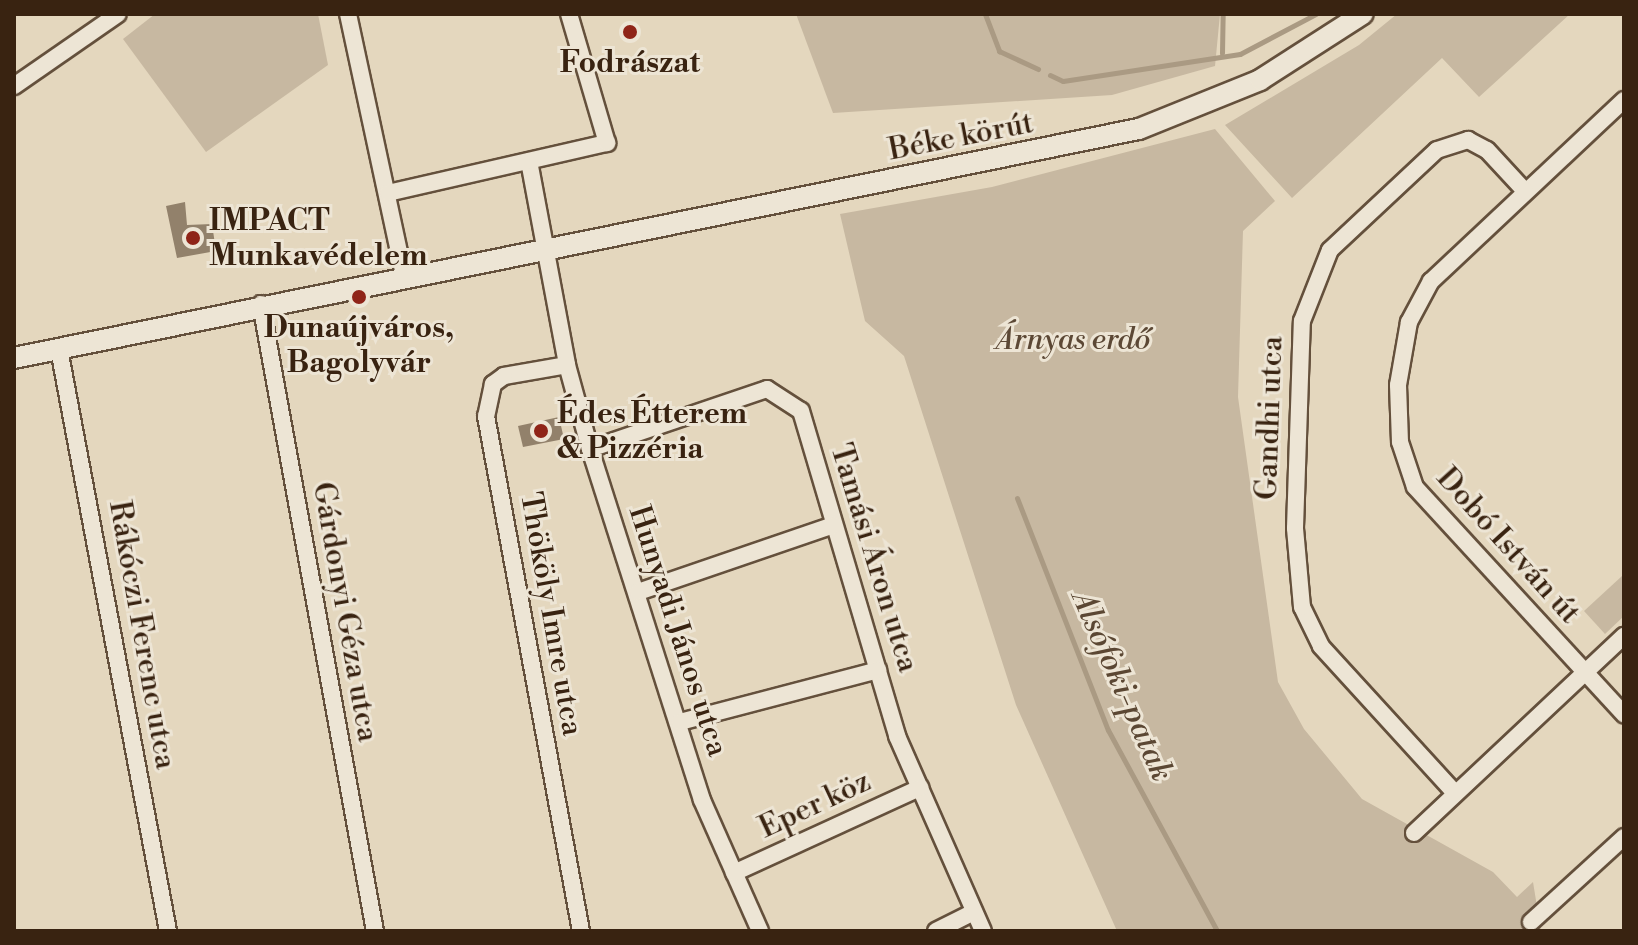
<!DOCTYPE html>
<html>
<head>
<meta charset="utf-8">
<style>
  body { margin:0 }
  #map { position:relative; width:1638px; height:945px; overflow:hidden; background:#e4d7be; font-family:"Libre Bodoni",serif }
  div>[style] { position:absolute }
  .green>* { inset:0; background:#c7b8a1 }
  .stream>* { height:5px; margin:-2.5px; padding:0 2.5px; transform-origin:2.5px; border-radius:2.5px; background:#aa9a83 }
  .building>* { inset:0; background:#92816b }
  .roads { filter:drop-shadow(2px 0 #64503c) drop-shadow(-2px 0 #64503c) drop-shadow(0 2px #64503c) drop-shadow(0 -2px #64503c) }
  .minor>* { height:16px; margin:-8px; padding:0 8px; transform-origin:8px; border-radius:8px; background:#ede5d5 }
  .tertiary>* { height:20px; margin:-10px; padding:0 10px; transform-origin:10px; border-radius:10px; background:#ede5d5 }
  .dots>* { width:22px; height:22px; translate:-50% -50%; box-sizing:border-box; border:4px solid #ede5d5; border-radius:50% }
  span { translate:-50% -50%; white-space:nowrap; text-align:center; line-height:1.15; -webkit-text-stroke:6px #ede5d5; paint-order:stroke }
  .poi-label { font-size:30px; color:#392311; font-weight:700 }
  .left { translate:0 -50%; text-align:left }
  .street-label { font-size:30px; color:#392311 }
  .park-label { font-size:30px; color:#5c4835; font-style:italic }
  .water-label { font-size:32px; color:#5b4733; font-style:italic }
  .frame { position:absolute; inset:0; border:16px solid #392311; pointer-events:none }
</style>
</head>
<body>
<div id="map">
  <div class="green">
    <i style="clip-path:polygon(155px 14px,318px 14px,328px 65px,206px 152px,123px 39px)"></i>
    <i style="clip-path:polygon(796px 14px,1220px 14px,1215px 66px,1112px 95px,833px 113px)"></i>
    <i style="clip-path:polygon(1397px 14px,1570px 14px,1479px 97px,1442px 58px,1292px 198px,1225px 125px,1359px 45px)"></i>
    <i style="clip-path:polygon(1215px 129px,1275px 201px,1243px 231px,1238px 397px,1278px 682px,1304px 729px,1362px 799px,1493px 872px,1517px 897px,1533px 882px,1541px 931px,1117px 931px,1016px 705px,904px 356px,865px 321px,840px 214px,992px 187px)"></i>
    <i style="clip-path:polygon(1622px 576px,1624px 616px,1605px 634px,1584px 611px)"></i>
  </div>
  <div class="stream">
    <i style="left:985px;top:14px;width:40px;rotate:69deg"></i>
    <i style="left:999px;top:51px;width:43px;rotate:24.8deg"></i>
    <i style="left:1222px;top:53px;width:39px;rotate:-89deg"></i>
    <i style="left:1050px;top:75px;width:14px;rotate:25deg"></i>
    <i style="left:1063px;top:81px;width:179px;rotate:-8.7deg"></i>
    <i style="left:1240px;top:54px;width:86px;rotate:-27.8deg"></i>
    <i style="left:1017px;top:498px;width:249px;rotate:68.6deg"></i>
    <i style="left:1108px;top:730px;width:229px;rotate:61.5deg"></i>
  </div>
  <div class="building">
    <i style="clip-path:polygon(185px 202px,187px 225px,212px 224px,216px 251px,177px 258px,166px 206px)"></i>
    <i style="clip-path:polygon(559px 417px,564px 439px,523px 447px,518px 426px)"></i>
  </div>
  <div class="roads">
    <div class="minor">
      <i style="left:348px;top:14px;width:268px;rotate:77.9deg"></i>
      <i style="left:14px;top:86px;width:126px;rotate:-34.7deg"></i>
      <i style="left:1624px;top:100px;width:265px;rotate:136.8deg"></i>
      <i style="left:1431px;top:281px;width:47px;rotate:118.2deg"></i>
      <i style="left:1409px;top:322px;width:64px;rotate:99.9deg"></i>
      <i style="left:1398px;top:385px;width:57px;rotate:88deg"></i>
      <i style="left:1400px;top:442px;width:47px;rotate:71.6deg"></i>
      <i style="left:1415px;top:487px;width:309px;rotate:47.4deg"></i>
      <i style="left:529px;top:161px;width:208px;rotate:79.4deg"></i>
      <i style="left:567px;top:365px;width:87px;rotate:74.7deg"></i>
      <i style="left:590px;top:449px;width:368px;rotate:72.3deg"></i>
      <i style="left:702px;top:800px;width:143px;rotate:66.1deg"></i>
      <i style="left:388px;top:193px;width:225px;rotate:-12.9deg"></i>
      <i style="left:607px;top:143px;width:134px;rotate:-106.4deg"></i>
      <i style="left:261px;top:304px;width:637px;rotate:79.7deg"></i>
      <i style="left:59px;top:349px;width:592px;rotate:79.39deg"></i>
      <i style="left:567px;top:365px;width:64px;rotate:170.1deg"></i>
      <i style="left:504px;top:376px;width:14px;rotate:144deg"></i>
      <i style="left:493px;top:384px;width:33px;rotate:102deg"></i>
      <i style="left:486px;top:416px;width:524px;rotate:79.55deg"></i>
      <i style="left:590px;top:449px;width:187px;rotate:-18.7deg"></i>
      <i style="left:767px;top:389px;width:40px;rotate:32.9deg"></i>
      <i style="left:801px;top:411px;width:339px;rotate:73.5deg"></i>
      <i style="left:897px;top:736px;width:213px;rotate:66.2deg"></i>
      <i style="left:638px;top:592px;width:207px;rotate:-18.9deg"></i>
      <i style="left:680px;top:722px;width:205px;rotate:-14.7deg"></i>
      <i style="left:1455px;top:793px;width:199px;rotate:-132.4deg"></i>
      <i style="left:1321px;top:646px;width:43px;rotate:-116deg"></i>
      <i style="left:1302px;top:607px;width:79px;rotate:-95.1deg"></i>
      <i style="left:1295px;top:528px;width:207px;rotate:-88.1deg"></i>
      <i style="left:1302px;top:321px;width:76px;rotate:-68.5deg"></i>
      <i style="left:1330px;top:250px;width:146px;rotate:-43.1deg"></i>
      <i style="left:1437px;top:150px;width:33px;rotate:-18deg"></i>
      <i style="left:1468px;top:140px;width:21px;rotate:28deg"></i>
      <i style="left:1487px;top:150px;width:56px;rotate:47.2deg"></i>
      <i style="left:1414px;top:833px;width:288px;rotate:-43.2deg"></i>
      <i style="left:734px;top:873px;width:205px;rotate:-24.6deg"></i>
      <i style="left:1531px;top:922px;width:126px;rotate:-42.4deg"></i>
      <i style="left:936px;top:931px;width:42px;rotate:-26.6deg"></i>
    </div>
    <div class="tertiary">
      <i style="left:14px;top:358px;width:1148px;rotate:-11.51deg"></i>
      <i style="left:1139px;top:129px;width:131px;rotate:-22deg"></i>
      <i style="left:1260px;top:80px;width:122px;rotate:-32.7deg"></i>
    </div>
  </div>
  <div class="dots">
    <i style="left:630px;top:32px;background:#8f2418"></i>
    <i style="left:193px;top:238px;background:#8f2418"></i>
    <i style="left:359px;top:297px;background:#8f2418"></i>
    <i style="left:541px;top:431px;background:#8f2418"></i>
  </div>
  <div class="poi-label">
    <span style="left:630px;top:63px">Fodrászat</span>
    <span class="left" style="left:209px;top:238px">IMPACT<br>Munkavédelem</span>
    <span style="left:359px;top:345px">Dunaújváros,<br>Bagolyvár</span>
    <span class="left" style="left:557px;top:431px">Édes Étterem<br>&amp; Pizzéria</span>
  </div>
  <div class="street-label">
    <span style="left:961px;top:137px;rotate:-11deg">Béke körút</span>
    <span style="left:1270px;top:418px;rotate:-88deg">Gandhi utca</span>
    <span style="left:1508px;top:546px;rotate:48deg">Dobó István út</span>
    <span style="left:874px;top:558px;rotate:73deg">Tamási Áron utca</span>
    <span style="left:345px;top:612px;rotate:80deg">Gárdonyi Géza utca</span>
    <span style="left:551px;top:614px;rotate:80deg">Thököly Imre utca</span>
    <span style="left:678px;top:631px;rotate:72deg">Hunyadi János utca</span>
    <span style="left:142px;top:635px;rotate:80deg">Rákóczi Ferenc utca</span>
    <span style="left:815px;top:805px;rotate:-25deg">Eper köz</span>
  </div>
  <div class="park-label">
    <span style="left:1073px;top:340px">Árnyas erdő</span>
  </div>
  <div class="water-label">
    <span style="left:1122px;top:686px;rotate:66deg">Alsófoki-patak</span>
  </div>
  <div class="frame"></div>
</div>
</body>
</html>
